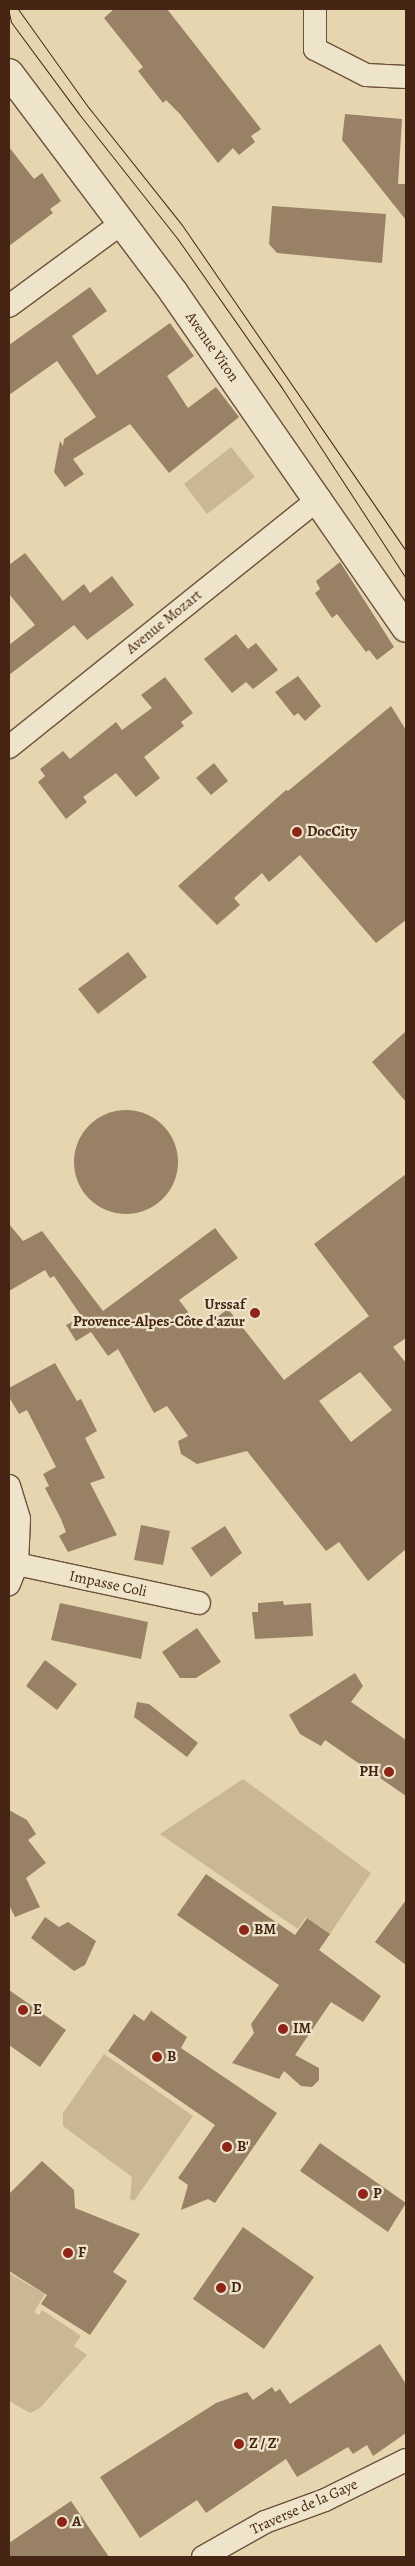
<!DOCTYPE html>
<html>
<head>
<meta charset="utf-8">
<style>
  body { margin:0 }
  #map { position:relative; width:415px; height:2566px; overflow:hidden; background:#e5d6af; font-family:Alegreya,serif }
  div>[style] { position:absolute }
  .green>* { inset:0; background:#cab895 }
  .building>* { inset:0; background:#998165 }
  .round { border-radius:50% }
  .roads { filter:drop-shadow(1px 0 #6e513b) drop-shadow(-1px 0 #6e513b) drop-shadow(0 1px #6e513b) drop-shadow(0 -1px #6e513b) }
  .street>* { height:22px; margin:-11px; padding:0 11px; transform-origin:11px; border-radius:11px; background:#eee4cb }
  .secondary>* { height:28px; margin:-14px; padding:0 14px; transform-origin:14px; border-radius:14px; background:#eee4cb }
  .tram>* { height:1px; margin:-0.5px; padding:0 0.5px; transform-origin:0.5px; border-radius:0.5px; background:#462514 }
  .dots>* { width:14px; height:14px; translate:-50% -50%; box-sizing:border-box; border:2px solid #eee4cb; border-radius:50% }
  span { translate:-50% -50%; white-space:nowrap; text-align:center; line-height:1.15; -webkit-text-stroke:4.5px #eee4cb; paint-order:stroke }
  .street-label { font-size:15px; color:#462514 }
  .poi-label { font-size:15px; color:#462514; font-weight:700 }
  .left { translate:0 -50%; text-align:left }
  .right { translate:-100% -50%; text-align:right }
  .frame { position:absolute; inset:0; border:10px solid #462514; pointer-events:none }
</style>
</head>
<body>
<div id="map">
  <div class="green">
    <i style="clip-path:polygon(231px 447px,255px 477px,207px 514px,184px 484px)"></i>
    <i style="clip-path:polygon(243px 1779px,371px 1873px,330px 1934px,306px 1917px,298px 1929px,160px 1834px)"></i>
    <i style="clip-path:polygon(104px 2054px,193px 2116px,134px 2201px,130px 2199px,132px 2177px,63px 2126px,63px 2113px)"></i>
    <i style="clip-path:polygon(9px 2273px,45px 2294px,34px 2312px,39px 2315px,42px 2310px,81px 2336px,74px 2346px,87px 2355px,40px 2408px,30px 2413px,9px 2401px)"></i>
  </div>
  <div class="building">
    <i style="clip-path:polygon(114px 9px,167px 9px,261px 129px,251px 136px,255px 142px,239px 155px,233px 148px,218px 163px,180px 114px,166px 100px,163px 103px,138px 71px,143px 67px,104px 18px)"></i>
    <i style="clip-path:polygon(345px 114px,402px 119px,398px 184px,406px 184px,406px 220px,342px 140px)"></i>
    <i style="clip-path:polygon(9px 147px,34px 179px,42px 173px,61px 201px,50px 209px,53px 213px,9px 246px)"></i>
    <i style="clip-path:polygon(272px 206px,386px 214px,382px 263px,277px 253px,269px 244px)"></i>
    <i style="clip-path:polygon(90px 287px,107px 311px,72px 336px,97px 375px,170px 323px,194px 356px,167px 376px,188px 408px,216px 387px,239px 417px,169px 473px,130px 424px,73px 459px,84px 474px,65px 487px,54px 472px,60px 441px,63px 446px,64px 439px,96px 417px,57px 361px,9px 395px,9px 345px)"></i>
    <i style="clip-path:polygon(25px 553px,63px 601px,84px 584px,90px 593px,112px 576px,134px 605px,87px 640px,74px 625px,9px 675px,9px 645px,35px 625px,9px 594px,9px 565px)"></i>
    <i style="clip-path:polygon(340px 562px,394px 647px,377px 660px,369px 650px,366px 652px,337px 614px,332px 618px,315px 593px,320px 589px,316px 581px)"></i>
    <i style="clip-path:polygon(236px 634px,248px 649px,256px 643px,278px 670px,253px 689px,246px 682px,232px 693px,204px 659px)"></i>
    <i style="clip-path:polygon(298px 676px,321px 706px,305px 721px,298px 713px,294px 716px,275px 692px)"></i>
    <i style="clip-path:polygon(165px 677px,193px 713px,181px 722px,184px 726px,144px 757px,160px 778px,136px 797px,116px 773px,83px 797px,87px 802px,66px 819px,38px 782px,45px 776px,40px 769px,63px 751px,70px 759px,116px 722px,122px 730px,152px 708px,141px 695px)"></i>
    <i style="clip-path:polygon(391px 706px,406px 730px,406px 920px,376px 943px,300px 855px,269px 882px,262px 873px,234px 898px,240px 905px,217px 925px,178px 886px,286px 790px,288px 791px)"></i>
    <i style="clip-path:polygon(214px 763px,228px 781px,211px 795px,196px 778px)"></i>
    <i style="clip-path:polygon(128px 952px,147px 977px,98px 1014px,78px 989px)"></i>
    <i style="clip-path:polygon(406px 1031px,406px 1102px,372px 1062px)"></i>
    <i class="round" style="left:74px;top:1110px;width:104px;height:104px"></i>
    <i style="clip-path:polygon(evenodd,406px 1174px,406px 1338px,393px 1347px,406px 1363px,406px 1549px,368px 1581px,339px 1542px,326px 1551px,247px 1451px,197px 1464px,181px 1454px,178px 1441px,188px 1436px,167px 1406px,154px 1413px,118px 1349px,108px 1356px,91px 1332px,76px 1341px,66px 1325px,82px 1317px,54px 1276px,50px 1278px,45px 1270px,9px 1291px,9px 1224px,23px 1241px,42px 1231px,103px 1311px,215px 1228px,238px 1258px,179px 1300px,201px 1329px,228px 1309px,284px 1380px,369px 1316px,314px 1244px,406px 1174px,360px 1372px,392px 1410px,351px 1442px,319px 1401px,360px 1372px)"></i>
    <i style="clip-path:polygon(55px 1363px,77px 1401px,81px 1399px,97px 1431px,85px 1438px,105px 1478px,90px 1483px,117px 1535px,68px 1552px,59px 1536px,66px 1532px,61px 1519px,45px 1488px,49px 1486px,43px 1474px,56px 1467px,27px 1410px,19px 1414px,9px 1397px,9px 1388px)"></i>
    <i style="clip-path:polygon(141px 1525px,170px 1531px,163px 1565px,134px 1560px)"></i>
    <i style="clip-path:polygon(225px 1526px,242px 1553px,211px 1577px,191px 1548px)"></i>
    <i style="clip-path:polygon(283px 1601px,284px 1605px,311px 1603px,313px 1636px,255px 1639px,252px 1612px,258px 1612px,258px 1603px)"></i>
    <i style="clip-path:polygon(60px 1603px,148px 1622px,141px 1659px,51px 1640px)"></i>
    <i style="clip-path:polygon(197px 1628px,221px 1662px,196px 1678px,180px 1678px,162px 1652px)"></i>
    <i style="clip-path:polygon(45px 1660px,77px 1684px,57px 1710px,26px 1686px)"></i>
    <i style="clip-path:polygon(355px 1673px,363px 1686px,351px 1702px,406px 1740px,406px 1796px,325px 1740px,321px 1746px,300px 1734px,289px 1715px)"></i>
    <i style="clip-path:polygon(137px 1702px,149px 1704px,198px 1743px,187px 1757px,134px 1717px)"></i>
    <i style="clip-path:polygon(9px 1810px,27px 1820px,36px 1834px,28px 1840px,46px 1863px,26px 1878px,40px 1907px,15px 1917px,9px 1905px)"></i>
    <i style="clip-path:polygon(206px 1874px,295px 1935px,307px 1918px,330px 1934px,319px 1950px,381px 1996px,363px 2022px,331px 2002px,295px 2055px,319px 2068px,319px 2080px,312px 2087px,301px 2086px,284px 2071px,279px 2079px,232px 2063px,254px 2033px,251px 2024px,279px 1985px,177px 1915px)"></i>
    <i style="clip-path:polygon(406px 1900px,406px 1965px,375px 1942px)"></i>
    <i style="clip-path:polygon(45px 1917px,59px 1927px,68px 1922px,96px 1941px,85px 1965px,74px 1971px,31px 1938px)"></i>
    <i style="clip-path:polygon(9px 1990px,66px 2030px,40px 2067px,9px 2045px)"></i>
    <i style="clip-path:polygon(151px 2011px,187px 2037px,181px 2048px,277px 2113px,215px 2203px,208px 2199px,181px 2210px,188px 2185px,178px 2178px,215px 2125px,108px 2051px,134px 2014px,144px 2021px)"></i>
    <i style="clip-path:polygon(320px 2143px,406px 2203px,388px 2232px,300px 2171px)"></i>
    <i style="clip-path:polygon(42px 2161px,74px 2190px,75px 2208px,140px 2234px,113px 2272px,127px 2281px,90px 2335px,41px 2304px,47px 2295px,9px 2271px,9px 2194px)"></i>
    <i style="clip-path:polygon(243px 2227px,314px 2277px,264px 2349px,193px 2299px)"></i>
    <i style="clip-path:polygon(380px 2344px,406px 2384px,406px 2433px,373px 2456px,367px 2445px,353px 2454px,348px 2447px,297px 2477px,286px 2459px,206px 2513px,197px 2500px,140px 2538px,100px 2477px,216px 2403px,247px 2392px,253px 2400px,272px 2387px,275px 2392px,280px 2389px,290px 2404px)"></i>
    <i style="clip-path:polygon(71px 2501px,109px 2557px,9px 2557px,9px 2543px)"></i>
  </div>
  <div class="roads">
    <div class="street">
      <i style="left:315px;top:9px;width:40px;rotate:90deg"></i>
      <i style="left:315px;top:49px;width:57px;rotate:27deg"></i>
      <i style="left:366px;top:75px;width:40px;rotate:2.9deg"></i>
      <i style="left:9px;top:306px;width:140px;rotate:-36.3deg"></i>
      <i style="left:9px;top:747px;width:398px;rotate:-38.7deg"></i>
      <i style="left:9px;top:1486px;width:34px;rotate:73deg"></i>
      <i style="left:19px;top:1519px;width:45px;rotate:92.5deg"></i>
      <i style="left:17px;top:1564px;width:22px;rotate:112deg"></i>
      <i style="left:17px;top:1564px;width:186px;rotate:12.1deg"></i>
      <i style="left:203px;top:2557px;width:71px;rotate:-29.4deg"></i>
      <i style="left:265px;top:2522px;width:64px;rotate:-20.1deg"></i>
      <i style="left:325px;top:2500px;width:90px;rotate:-26.3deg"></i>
    </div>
    <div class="secondary">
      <i style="left:9px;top:73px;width:275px;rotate:53.1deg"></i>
      <i style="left:174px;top:293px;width:407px;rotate:55.3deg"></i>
    </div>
  </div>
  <div class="tram">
    <i style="left:18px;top:9px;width:122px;rotate:54.4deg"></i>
    <i style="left:89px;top:108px;width:149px;rotate:51.5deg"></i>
    <i style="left:182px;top:225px;width:396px;rotate:55.5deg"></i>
    <i style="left:9px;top:13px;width:9px;rotate:77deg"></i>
    <i style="left:11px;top:22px;width:114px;rotate:53.5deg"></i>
    <i style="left:79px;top:114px;width:158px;rotate:51.7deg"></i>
    <i style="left:177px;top:238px;width:183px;rotate:55deg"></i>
    <i style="left:282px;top:388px;width:227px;rotate:56.9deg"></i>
  </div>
  <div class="dots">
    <i style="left:297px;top:832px;background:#8f2418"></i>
    <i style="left:255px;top:1313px;background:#8f2418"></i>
    <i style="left:389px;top:1772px;background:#8f2418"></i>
    <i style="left:244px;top:1930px;background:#8f2418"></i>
    <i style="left:23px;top:2010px;background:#8f2418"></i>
    <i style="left:283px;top:2029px;background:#8f2418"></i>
    <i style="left:157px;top:2057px;background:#8f2418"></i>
    <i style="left:227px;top:2147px;background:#8f2418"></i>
    <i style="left:363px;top:2194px;background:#8f2418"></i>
    <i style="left:68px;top:2253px;background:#8f2418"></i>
    <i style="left:221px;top:2288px;background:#8f2418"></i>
    <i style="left:239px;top:2444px;background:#8f2418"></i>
    <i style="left:62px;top:2522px;background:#8f2418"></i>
  </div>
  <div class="street-label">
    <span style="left:212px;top:347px;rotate:55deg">Avenue Viton</span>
    <span style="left:164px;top:622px;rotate:-39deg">Avenue Mozart</span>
    <span style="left:108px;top:1584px;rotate:12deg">Impasse Coli</span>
    <span style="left:304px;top:2507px;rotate:-24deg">Traverse de la Gaye</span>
  </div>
  <div class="poi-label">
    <span class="left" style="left:307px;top:832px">DocCity</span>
    <span class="right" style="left:245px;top:1313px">Urssaf<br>Provence-Alpes-Côte d'azur</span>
    <span class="right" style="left:379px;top:1772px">PH</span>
    <span class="left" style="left:254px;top:1930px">BM</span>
    <span class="left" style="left:33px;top:2010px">E</span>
    <span class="left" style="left:293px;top:2029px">IM</span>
    <span class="left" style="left:167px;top:2057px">B</span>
    <span class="left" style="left:237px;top:2147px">B'</span>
    <span class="left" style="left:373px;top:2194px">P</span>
    <span class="left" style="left:78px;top:2253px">F</span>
    <span class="left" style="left:231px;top:2288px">D</span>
    <span class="left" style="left:249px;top:2444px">Z / Z'</span>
    <span class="left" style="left:72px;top:2522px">A</span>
  </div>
  <div class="frame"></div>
</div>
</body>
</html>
